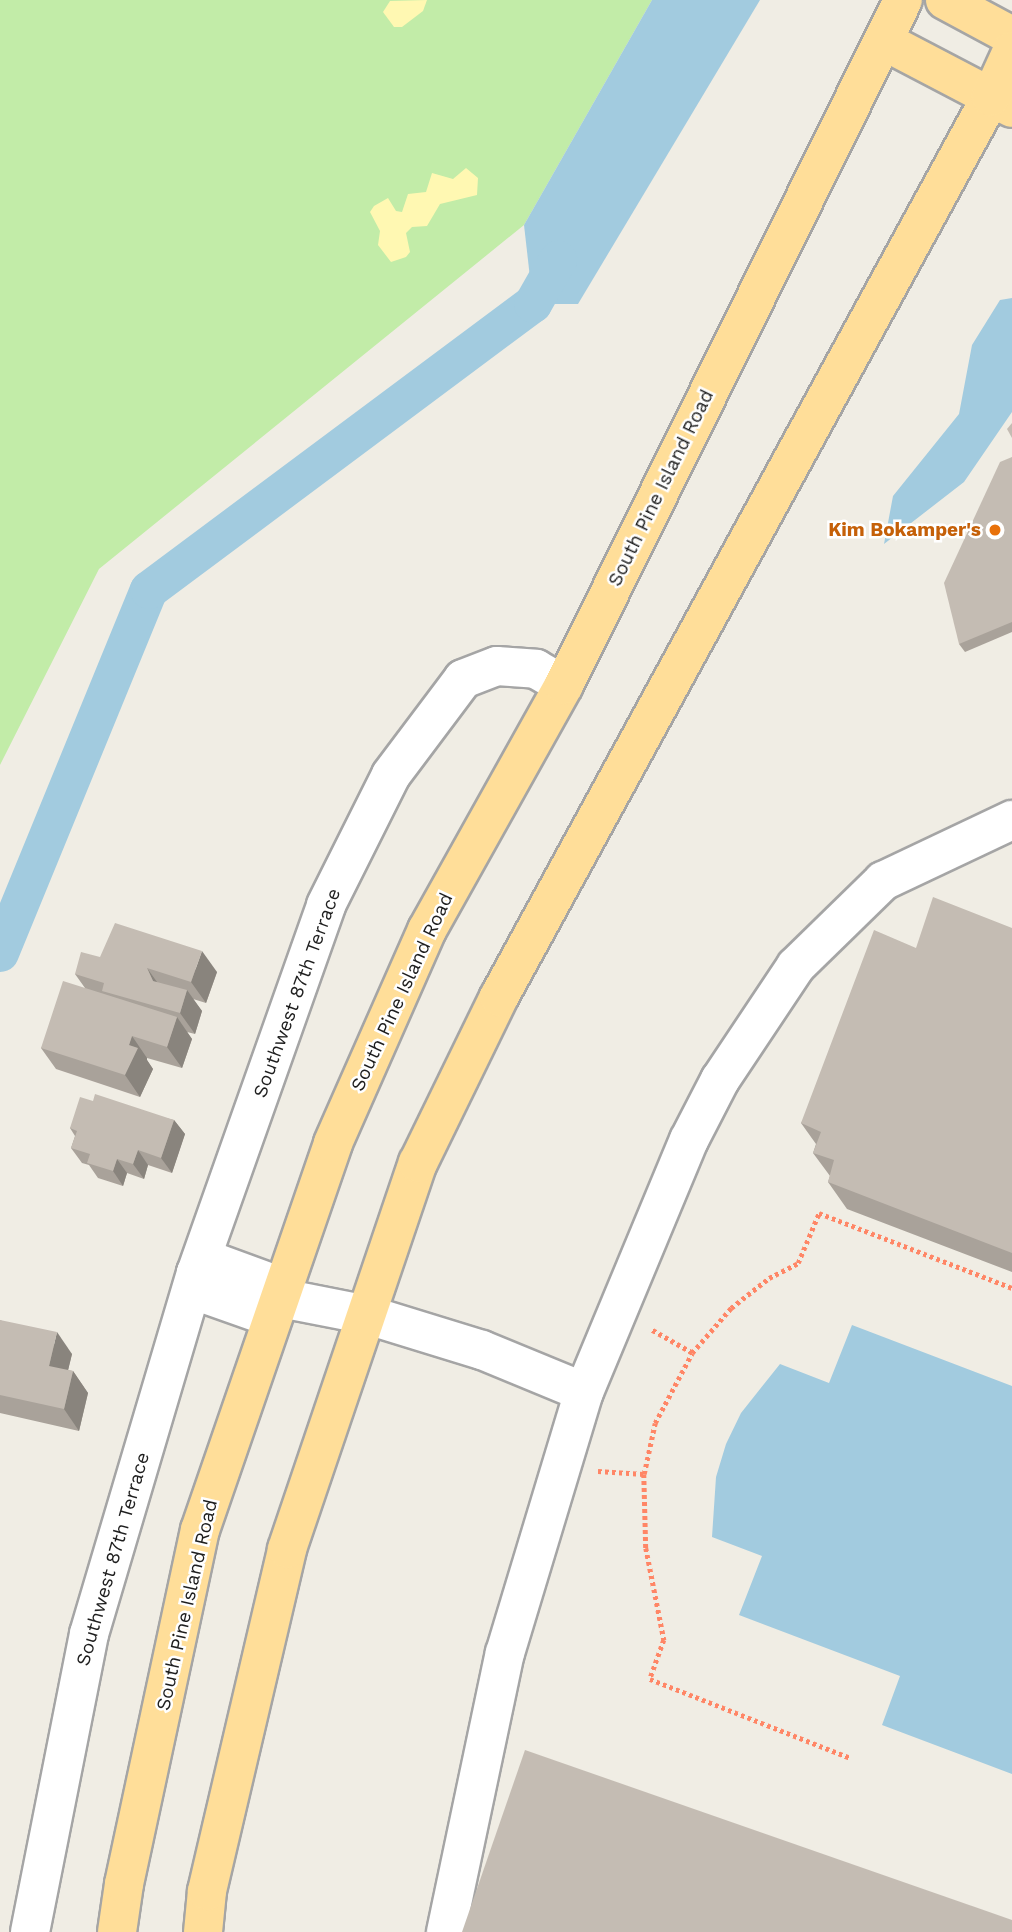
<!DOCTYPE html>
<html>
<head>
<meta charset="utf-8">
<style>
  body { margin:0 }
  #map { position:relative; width:1012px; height:1932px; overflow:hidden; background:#f0ede4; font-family:"Work Sans",sans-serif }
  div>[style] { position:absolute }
  .grass>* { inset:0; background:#c2eca8 }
  .sand>* { inset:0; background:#fff8b2 }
  .water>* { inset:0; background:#a2cbdf }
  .canal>* { height:38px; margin:-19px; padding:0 19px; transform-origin:19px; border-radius:19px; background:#a2cbdf }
  .path>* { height:4.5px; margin-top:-2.25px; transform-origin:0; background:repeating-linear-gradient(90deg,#ff8666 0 3.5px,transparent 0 7px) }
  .roads { filter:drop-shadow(2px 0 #a5a5a5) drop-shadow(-2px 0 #a5a5a5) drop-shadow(0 2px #a5a5a5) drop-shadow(0 -2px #a5a5a5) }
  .minor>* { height:38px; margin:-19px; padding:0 19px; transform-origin:19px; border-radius:19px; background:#fff }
  .major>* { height:38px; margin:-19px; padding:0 19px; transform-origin:19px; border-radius:19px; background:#ffde99 }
  .wall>* { inset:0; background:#a9a29a }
  .shaded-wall>* { inset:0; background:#89847d }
  .building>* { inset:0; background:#c4bcb3 }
  .dots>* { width:19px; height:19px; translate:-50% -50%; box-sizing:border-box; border:4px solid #fff; border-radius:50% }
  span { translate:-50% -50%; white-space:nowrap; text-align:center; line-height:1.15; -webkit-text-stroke:5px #fff; paint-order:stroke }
  .street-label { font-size:19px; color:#1e1e1e }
  .food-label { font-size:19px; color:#c56008; font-weight:700 }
  .right { translate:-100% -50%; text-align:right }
</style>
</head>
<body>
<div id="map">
  <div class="grass">
    <i style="clip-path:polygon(0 0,652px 0,524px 225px,99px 569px,0 765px)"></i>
  </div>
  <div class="sand">
    <i style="clip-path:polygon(427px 0,423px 11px,402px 27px,394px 27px,383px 12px,390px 1px)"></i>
    <i style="clip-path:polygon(466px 168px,478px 178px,477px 195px,440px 204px,427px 226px,412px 227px,406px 233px,410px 252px,406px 257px,391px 262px,378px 245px,380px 231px,370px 212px,374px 206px,388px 198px,396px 211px,402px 212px,408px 194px,426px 192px,432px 173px,453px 179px)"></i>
  </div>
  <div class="water">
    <i style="clip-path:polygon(652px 0,760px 0,578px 304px,533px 304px,524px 225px)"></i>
    <i style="clip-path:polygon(1012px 298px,1012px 412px,964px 482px,884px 544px,893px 496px,959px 414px,972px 345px,1000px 300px)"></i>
    <i style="clip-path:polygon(852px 1325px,1012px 1386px,1012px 1774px,882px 1725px,900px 1676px,739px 1615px,762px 1556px,712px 1537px,716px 1477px,726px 1444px,741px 1413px,780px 1364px,829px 1383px)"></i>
  </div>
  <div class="canal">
    <i style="left:0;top:953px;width:392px;rotate:-67.7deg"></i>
    <i style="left:149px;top:590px;width:479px;rotate:-36.7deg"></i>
    <i style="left:533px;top:304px;width:51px;rotate:-60.4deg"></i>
  </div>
  <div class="path">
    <i style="left:692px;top:1353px;width:60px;rotate:-49.1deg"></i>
    <i style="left:731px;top:1308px;width:48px;rotate:-38.3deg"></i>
    <i style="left:769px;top:1278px;width:33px;rotate:-27deg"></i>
    <i style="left:798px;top:1263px;width:54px;rotate:-67.2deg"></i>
    <i style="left:819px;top:1213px;width:207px;rotate:21.2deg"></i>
    <i style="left:598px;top:1471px;width:46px;rotate:3.7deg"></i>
    <i style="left:644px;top:1474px;width:52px;rotate:-77.8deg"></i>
    <i style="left:655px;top:1423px;width:79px;rotate:-62.1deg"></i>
    <i style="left:692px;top:1353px;width:48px;rotate:-150.3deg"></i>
    <i style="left:644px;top:1474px;width:74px;rotate:88.5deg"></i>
    <i style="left:646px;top:1548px;width:94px;rotate:78.9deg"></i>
    <i style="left:664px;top:1640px;width:41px;rotate:109.7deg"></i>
    <i style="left:650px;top:1679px;width:216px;rotate:21.5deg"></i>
  </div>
  <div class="roads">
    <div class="minor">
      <i style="left:281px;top:1298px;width:25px;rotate:140deg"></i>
      <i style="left:262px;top:1314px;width:60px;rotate:-160.7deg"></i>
      <i style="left:205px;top:1294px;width:23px;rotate:-113deg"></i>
      <i style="left:196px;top:1273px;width:21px;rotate:-31deg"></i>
      <i style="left:214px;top:1262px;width:61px;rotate:20.2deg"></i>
      <i style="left:271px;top:1283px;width:18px;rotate:56deg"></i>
      <i style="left:281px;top:1298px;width:89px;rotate:11.1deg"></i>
      <i style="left:368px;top:1315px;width:119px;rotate:17.1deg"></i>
      <i style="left:482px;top:1350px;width:110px;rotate:22.4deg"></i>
      <i style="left:30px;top:1932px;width:304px;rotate:-78.8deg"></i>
      <i style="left:89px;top:1634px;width:377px;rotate:-73.5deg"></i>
      <i style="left:196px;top:1273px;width:390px;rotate:-70.5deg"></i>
      <i style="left:326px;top:905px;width:145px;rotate:-63.4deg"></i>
      <i style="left:391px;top:775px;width:120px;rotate:-53.1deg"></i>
      <i style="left:463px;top:679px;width:36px;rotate:-21deg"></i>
      <i style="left:497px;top:666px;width:39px;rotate:4deg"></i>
      <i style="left:536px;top:669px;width:32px;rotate:30deg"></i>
      <i style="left:446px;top:1932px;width:285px;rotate:-78.1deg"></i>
      <i style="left:505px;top:1653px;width:273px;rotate:-73.2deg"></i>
      <i style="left:584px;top:1392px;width:273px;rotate:-67.4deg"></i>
      <i style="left:689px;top:1140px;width:68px;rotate:-62.7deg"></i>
      <i style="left:720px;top:1080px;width:137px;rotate:-56.3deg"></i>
      <i style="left:796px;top:966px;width:122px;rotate:-44.3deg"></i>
      <i style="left:883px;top:881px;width:143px;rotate:-25.3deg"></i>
    </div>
    <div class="major">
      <i style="left:945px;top:0;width:76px;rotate:28.2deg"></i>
      <i style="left:884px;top:41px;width:144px;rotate:27.6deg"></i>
      <i style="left:117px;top:1932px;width:49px;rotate:-81.7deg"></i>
      <i style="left:124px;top:1884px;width:362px;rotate:-77.9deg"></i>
      <i style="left:200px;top:1530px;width:409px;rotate:-71deg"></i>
      <i style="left:333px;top:1143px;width:233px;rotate:-66.2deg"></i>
      <i style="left:427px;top:930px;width:281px;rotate:-60.8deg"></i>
      <i style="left:564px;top:685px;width:764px;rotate:-63.67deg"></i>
      <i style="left:203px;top:1932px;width:41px;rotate:-84.4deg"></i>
      <i style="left:207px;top:1891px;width:351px;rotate:-76.8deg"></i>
      <i style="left:287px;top:1549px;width:408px;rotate:-71.3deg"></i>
      <i style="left:418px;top:1163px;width:185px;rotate:-64deg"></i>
      <i style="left:499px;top:997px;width:1026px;rotate:-61.34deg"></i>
      <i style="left:991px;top:97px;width:51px;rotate:-65.5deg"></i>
    </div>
  </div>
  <div class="wall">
    <i style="clip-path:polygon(1012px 457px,1012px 632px,965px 652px,959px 644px)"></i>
    <i style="clip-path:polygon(1012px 928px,1012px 1272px,847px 1209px,828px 1182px,830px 1176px,813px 1153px,816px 1144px,801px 1123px,916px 948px)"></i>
    <i style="clip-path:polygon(100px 957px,217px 972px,206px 1003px,193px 999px,202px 1011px,195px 1034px,187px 1032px,192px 1039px,182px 1068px,147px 1058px,147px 1060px,153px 1069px,140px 1097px,56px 1069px,41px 1048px,85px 988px,75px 974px)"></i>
    <i style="clip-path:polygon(93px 1101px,174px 1120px,185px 1134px,172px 1173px,148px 1165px,144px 1179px,127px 1173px,123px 1186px,98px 1178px,89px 1165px,82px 1163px,71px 1148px,75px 1136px,70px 1128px)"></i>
    <i style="clip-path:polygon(0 1320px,72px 1354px,68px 1370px,73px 1371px,88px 1393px,79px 1431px,0 1413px)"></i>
  </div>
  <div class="shaded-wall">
    <i style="clip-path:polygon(202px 951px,217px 972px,206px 1003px,191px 982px)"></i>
    <i style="clip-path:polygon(147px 968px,162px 989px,153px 981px)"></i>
    <i style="clip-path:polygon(187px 990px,202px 1011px,195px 1034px,180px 1013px)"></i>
    <i style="clip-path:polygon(177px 1017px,192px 1039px,182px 1068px,167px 1047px)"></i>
    <i style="clip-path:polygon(132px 1036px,147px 1058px,147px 1060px,153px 1069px,140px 1097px,125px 1075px,129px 1045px)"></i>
    <i style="clip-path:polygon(174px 1120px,185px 1134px,172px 1173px,161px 1158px)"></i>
    <i style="clip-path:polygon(138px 1150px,148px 1165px,144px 1179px,133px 1164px)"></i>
    <i style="clip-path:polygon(117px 1159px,127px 1173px,123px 1186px,113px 1171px)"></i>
    <i style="clip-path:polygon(57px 1332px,72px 1354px,64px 1387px,49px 1366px)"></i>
    <i style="clip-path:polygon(73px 1371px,88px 1393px,79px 1431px,64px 1409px)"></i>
  </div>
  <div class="building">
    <i style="clip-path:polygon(1012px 423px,1012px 438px,1007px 429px)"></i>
    <i style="clip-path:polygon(1012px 457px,1012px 622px,959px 644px,944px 583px,1000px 462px)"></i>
    <i style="clip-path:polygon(933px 897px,1012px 928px,1012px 1253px,828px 1182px,834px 1160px,813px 1153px,821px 1132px,801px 1123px,874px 930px,916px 948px)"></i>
    <i style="clip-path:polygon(115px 923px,202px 951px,191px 982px,147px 968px,153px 981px,187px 990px,180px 1013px,102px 991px,104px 983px,75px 974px,81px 952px,100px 957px)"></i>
    <i style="clip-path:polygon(63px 981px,177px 1017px,167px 1047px,132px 1036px,129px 1045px,138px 1048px,125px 1075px,41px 1048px)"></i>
    <i style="clip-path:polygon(95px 1094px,174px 1120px,161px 1158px,138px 1150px,133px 1164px,117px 1159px,113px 1171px,87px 1163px,90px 1154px,71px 1148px,77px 1131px,70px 1128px,80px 1097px,93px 1101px)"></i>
    <i style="clip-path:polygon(0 1320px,57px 1332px,49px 1366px,73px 1371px,64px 1409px,0 1395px)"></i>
    <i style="clip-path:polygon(525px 1750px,1012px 1920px,1012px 1932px,462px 1932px)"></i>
  </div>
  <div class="dots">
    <i style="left:995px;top:530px;background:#e8710a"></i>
  </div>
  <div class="street-label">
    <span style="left:661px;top:488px;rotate:-64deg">South Pine Island Road</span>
    <span style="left:402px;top:992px;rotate:-65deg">South Pine Island Road</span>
    <span style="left:297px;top:993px;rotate:-70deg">Southwest 87th Terrace</span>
    <span style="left:113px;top:1559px;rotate:-74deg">Southwest 87th Terrace</span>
    <span style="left:187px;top:1605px;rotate:-77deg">South Pine Island Road</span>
  </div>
  <div class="food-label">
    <span class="right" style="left:981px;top:530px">Kim Bokamper's</span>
  </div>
</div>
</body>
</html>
